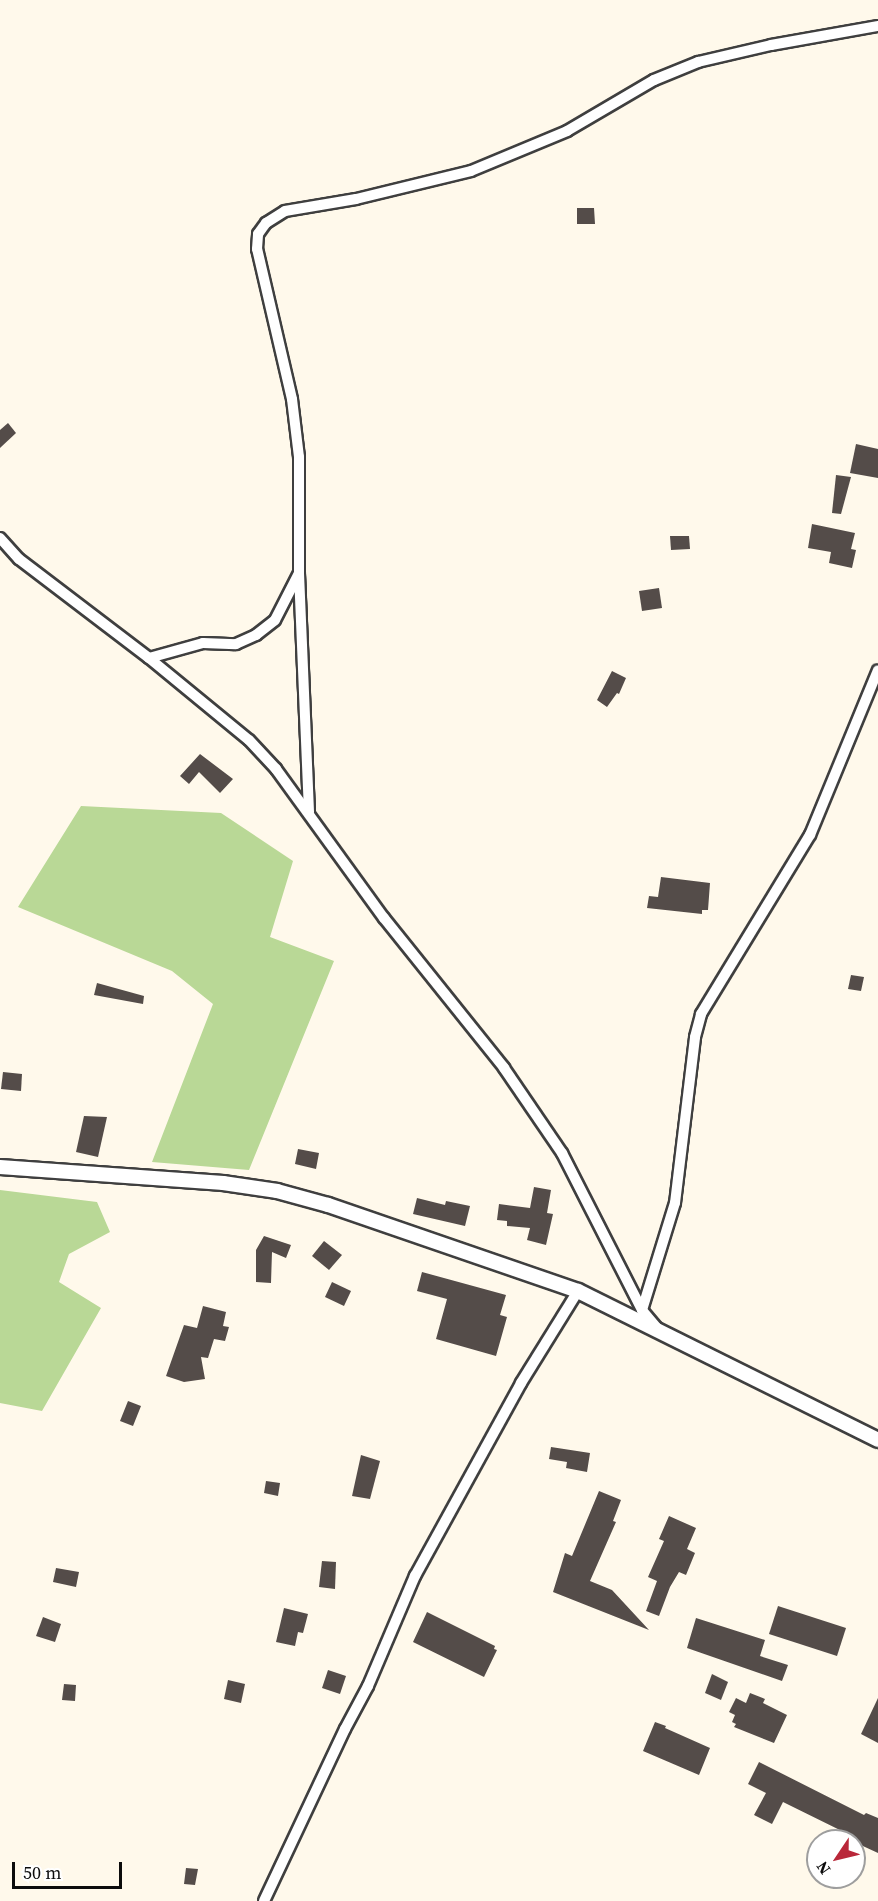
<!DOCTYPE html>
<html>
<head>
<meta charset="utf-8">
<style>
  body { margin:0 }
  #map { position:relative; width:878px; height:1901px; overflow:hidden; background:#fff9eb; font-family:"Source Serif 4",serif }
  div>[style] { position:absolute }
  .forest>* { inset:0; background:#b9d896 }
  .building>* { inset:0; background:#544c49 }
  .roads { filter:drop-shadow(2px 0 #3f3f3f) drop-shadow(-2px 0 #3f3f3f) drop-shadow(0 2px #3f3f3f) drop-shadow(0 -2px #3f3f3f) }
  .minor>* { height:10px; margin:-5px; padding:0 5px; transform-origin:5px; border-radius:5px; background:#fff }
  .tertiary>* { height:14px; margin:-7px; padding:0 7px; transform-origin:7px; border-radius:7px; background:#fff }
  span { translate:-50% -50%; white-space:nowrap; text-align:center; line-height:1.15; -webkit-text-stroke:6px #fff; paint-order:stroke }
  .north { position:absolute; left:806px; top:1829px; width:60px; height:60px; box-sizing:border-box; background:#fff; border:2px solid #9e9e9e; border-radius:50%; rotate:235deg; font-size:16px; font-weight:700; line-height:24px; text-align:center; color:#0c0c0c }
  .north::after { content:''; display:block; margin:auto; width:21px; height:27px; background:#b92739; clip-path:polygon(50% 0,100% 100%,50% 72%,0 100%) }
  .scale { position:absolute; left:12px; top:1862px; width:110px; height:27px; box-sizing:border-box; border:3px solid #0c0c0c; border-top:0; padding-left:8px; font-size:18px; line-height:21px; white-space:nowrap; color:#0c0c0c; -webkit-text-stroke:4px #fff; paint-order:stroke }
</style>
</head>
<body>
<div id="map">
  <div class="forest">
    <i style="clip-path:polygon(81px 806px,221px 813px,293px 861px,270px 937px,334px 961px,249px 1170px,152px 1162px,213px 1004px,172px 971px,18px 907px)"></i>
    <i style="clip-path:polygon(0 1190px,97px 1202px,110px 1232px,69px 1254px,59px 1282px,101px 1308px,42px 1411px,0 1403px)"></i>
  </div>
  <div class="building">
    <i style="clip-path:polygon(577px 208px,594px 208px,595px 224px,577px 224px)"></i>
    <i style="clip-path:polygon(8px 423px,16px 433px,0 448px,0 430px)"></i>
    <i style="clip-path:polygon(856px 444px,878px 449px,878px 478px,850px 473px)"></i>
    <i style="clip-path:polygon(836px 475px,851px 477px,841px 514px,832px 513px)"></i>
    <i style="clip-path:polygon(812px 524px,855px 533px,851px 549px,856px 550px,852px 568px,829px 563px,831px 552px,808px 548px)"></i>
    <i style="clip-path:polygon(670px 536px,689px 536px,690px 549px,671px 550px)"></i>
    <i style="clip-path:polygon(659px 588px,662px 608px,642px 611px,639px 591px)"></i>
    <i style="clip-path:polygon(612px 671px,626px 678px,619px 694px,617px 693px,607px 707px,597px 700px)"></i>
    <i style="clip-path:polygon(200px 754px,233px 779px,220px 793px,199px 772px,189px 784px,180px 776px)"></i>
    <i style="clip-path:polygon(661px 877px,710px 883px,708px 910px,702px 910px,702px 914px,647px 908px,649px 896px,658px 897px)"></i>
    <i style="clip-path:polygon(851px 975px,864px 977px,861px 991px,848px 989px)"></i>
    <i style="clip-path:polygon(97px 983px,144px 996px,143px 1004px,94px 995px)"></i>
    <i style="clip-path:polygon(3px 1072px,22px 1074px,21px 1091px,1px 1089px)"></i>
    <i style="clip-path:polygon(84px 1116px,107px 1117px,98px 1157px,76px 1152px)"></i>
    <i style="clip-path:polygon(298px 1149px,319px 1153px,316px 1169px,295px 1164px)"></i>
    <i style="clip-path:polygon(534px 1187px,551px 1190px,547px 1213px,553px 1214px,546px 1245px,527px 1240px,530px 1228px,507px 1226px,507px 1221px,497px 1220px,499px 1204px,530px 1208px)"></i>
    <i style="clip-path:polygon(417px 1198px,445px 1205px,446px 1201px,470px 1206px,465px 1226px,413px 1214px)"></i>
    <i style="clip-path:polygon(264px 1236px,291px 1245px,286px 1258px,272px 1252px,271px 1283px,256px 1282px,256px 1250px)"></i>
    <i style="clip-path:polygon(324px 1241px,342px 1255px,329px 1270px,312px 1256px)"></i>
    <i style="clip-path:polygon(422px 1272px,506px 1295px,500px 1315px,507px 1317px,496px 1356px,436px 1339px,447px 1299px,417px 1291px)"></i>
    <i style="clip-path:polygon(332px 1282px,351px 1291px,344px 1306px,325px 1297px)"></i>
    <i style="clip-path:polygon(203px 1306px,226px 1312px,223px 1326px,229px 1327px,225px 1341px,214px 1339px,208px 1358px,201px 1357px,205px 1379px,184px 1382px,166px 1376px,184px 1325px,197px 1328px)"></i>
    <i style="clip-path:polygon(128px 1401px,141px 1406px,133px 1426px,120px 1421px)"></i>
    <i style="clip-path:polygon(551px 1447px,590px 1453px,587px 1472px,566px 1468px,567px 1462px,549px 1459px)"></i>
    <i style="clip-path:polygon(361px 1455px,380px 1461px,370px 1499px,352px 1496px)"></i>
    <i style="clip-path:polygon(266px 1481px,280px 1483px,278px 1496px,264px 1493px)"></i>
    <i style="clip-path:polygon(599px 1491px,621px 1500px,613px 1521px,616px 1522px,590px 1581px,612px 1590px,649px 1630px,553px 1592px,565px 1553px,572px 1556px)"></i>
    <i style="clip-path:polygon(669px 1516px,696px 1528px,687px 1549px,695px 1553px,686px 1575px,679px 1572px,670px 1587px,659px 1616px,646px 1611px,657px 1581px,648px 1577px,664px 1541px,659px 1539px)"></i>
    <i style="clip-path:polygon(322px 1561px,336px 1562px,335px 1589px,319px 1587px)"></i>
    <i style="clip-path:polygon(56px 1568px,79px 1572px,76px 1587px,53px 1582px)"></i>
    <i style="clip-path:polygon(778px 1606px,846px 1628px,837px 1656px,769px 1634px)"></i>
    <i style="clip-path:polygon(284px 1608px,308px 1614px,303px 1633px,298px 1632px,295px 1646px,276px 1642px)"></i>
    <i style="clip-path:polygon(427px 1612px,495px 1646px,494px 1649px,497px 1650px,484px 1677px,413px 1642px)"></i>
    <i style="clip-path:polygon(43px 1617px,61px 1624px,55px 1642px,36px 1636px)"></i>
    <i style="clip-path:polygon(696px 1618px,765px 1640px,760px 1656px,788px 1665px,782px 1681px,687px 1648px)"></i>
    <i style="clip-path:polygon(328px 1670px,346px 1676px,340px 1694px,322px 1688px)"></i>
    <i style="clip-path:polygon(712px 1674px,728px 1682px,721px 1700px,705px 1693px)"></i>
    <i style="clip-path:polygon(228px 1680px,245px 1684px,241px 1703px,224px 1699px)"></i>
    <i style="clip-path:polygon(64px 1684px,76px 1685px,75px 1701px,62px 1700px)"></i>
    <i style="clip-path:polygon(750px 1693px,765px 1699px,763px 1703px,787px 1715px,774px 1743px,734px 1727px,736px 1724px,732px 1722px,735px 1715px,729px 1712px,736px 1698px,746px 1703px)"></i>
    <i style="clip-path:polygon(878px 1698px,878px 1743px,861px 1734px)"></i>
    <i style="clip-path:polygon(655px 1722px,666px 1726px,665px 1728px,710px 1748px,699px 1775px,643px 1751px)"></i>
    <i style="clip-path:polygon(759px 1762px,864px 1815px,866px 1813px,878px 1818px,878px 1853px,852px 1841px,854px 1837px,783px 1802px,772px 1824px,754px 1815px,766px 1793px,748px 1784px)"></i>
    <i style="clip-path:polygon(186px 1868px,198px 1869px,195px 1885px,184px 1884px)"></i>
  </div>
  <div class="roads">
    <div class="minor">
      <i style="left:0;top:538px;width:28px;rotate:48deg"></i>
      <i style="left:19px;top:559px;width:163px;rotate:37.3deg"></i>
      <i style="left:149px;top:658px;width:129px;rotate:39.4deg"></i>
      <i style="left:249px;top:740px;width:40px;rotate:47deg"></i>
      <i style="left:276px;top:769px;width:184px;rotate:54.1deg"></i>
      <i style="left:384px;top:918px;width:192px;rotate:51.3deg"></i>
      <i style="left:504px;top:1068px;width:103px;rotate:55.7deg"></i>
      <i style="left:562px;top:1153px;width:176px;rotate:63deg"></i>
      <i style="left:149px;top:658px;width:56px;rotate:-15.5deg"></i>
      <i style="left:203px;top:643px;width:33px;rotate:2deg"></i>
      <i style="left:236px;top:644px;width:22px;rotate:-24deg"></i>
      <i style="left:256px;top:635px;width:24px;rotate:-38deg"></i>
      <i style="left:275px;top:620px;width:51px;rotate:-62.9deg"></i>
      <i style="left:309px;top:812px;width:240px;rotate:-92.4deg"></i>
      <i style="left:299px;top:572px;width:115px;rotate:-90deg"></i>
      <i style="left:299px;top:457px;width:58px;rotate:-96.9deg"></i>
      <i style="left:292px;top:399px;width:154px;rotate:-103.1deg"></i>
      <i style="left:257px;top:249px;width:15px;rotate:-86deg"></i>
      <i style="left:258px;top:234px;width:14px;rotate:-54deg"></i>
      <i style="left:266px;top:223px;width:22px;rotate:-32deg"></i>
      <i style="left:285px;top:211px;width:72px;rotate:-9.6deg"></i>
      <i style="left:356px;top:199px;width:118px;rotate:-13.7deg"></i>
      <i style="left:471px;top:171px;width:104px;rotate:-22.6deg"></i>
      <i style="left:567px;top:131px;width:101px;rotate:-30.4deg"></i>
      <i style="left:654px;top:80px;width:48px;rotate:-22.2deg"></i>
      <i style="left:698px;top:62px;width:75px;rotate:-13.1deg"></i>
      <i style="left:771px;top:45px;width:109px;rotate:-10.1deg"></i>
      <i style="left:657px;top:1328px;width:23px;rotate:-130deg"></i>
      <i style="left:642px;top:1310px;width:112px;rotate:-72.9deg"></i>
      <i style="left:675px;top:1203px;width:167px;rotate:-83.1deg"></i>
      <i style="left:695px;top:1037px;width:24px;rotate:-75deg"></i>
      <i style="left:701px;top:1014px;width:210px;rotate:-58.7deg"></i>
      <i style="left:810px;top:835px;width:178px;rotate:-67.6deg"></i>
      <i style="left:264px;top:1901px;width:190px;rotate:-64.8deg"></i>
      <i style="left:345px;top:1729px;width:49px;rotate:-61.9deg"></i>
      <i style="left:368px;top:1686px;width:120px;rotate:-66.9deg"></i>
      <i style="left:415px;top:1576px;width:220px;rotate:-61.2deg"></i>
      <i style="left:521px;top:1383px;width:108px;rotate:-58.2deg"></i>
    </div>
    <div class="tertiary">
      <i style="left:0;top:1167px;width:224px;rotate:4.1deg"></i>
      <i style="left:223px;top:1183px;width:55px;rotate:8.4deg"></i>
      <i style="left:277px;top:1191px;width:53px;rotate:15.4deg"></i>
      <i style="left:328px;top:1205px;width:264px;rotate:19deg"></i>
      <i style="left:578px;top:1291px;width:335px;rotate:26.4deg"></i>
    </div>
  </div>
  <div class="north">N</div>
  <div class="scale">50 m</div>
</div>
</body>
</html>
